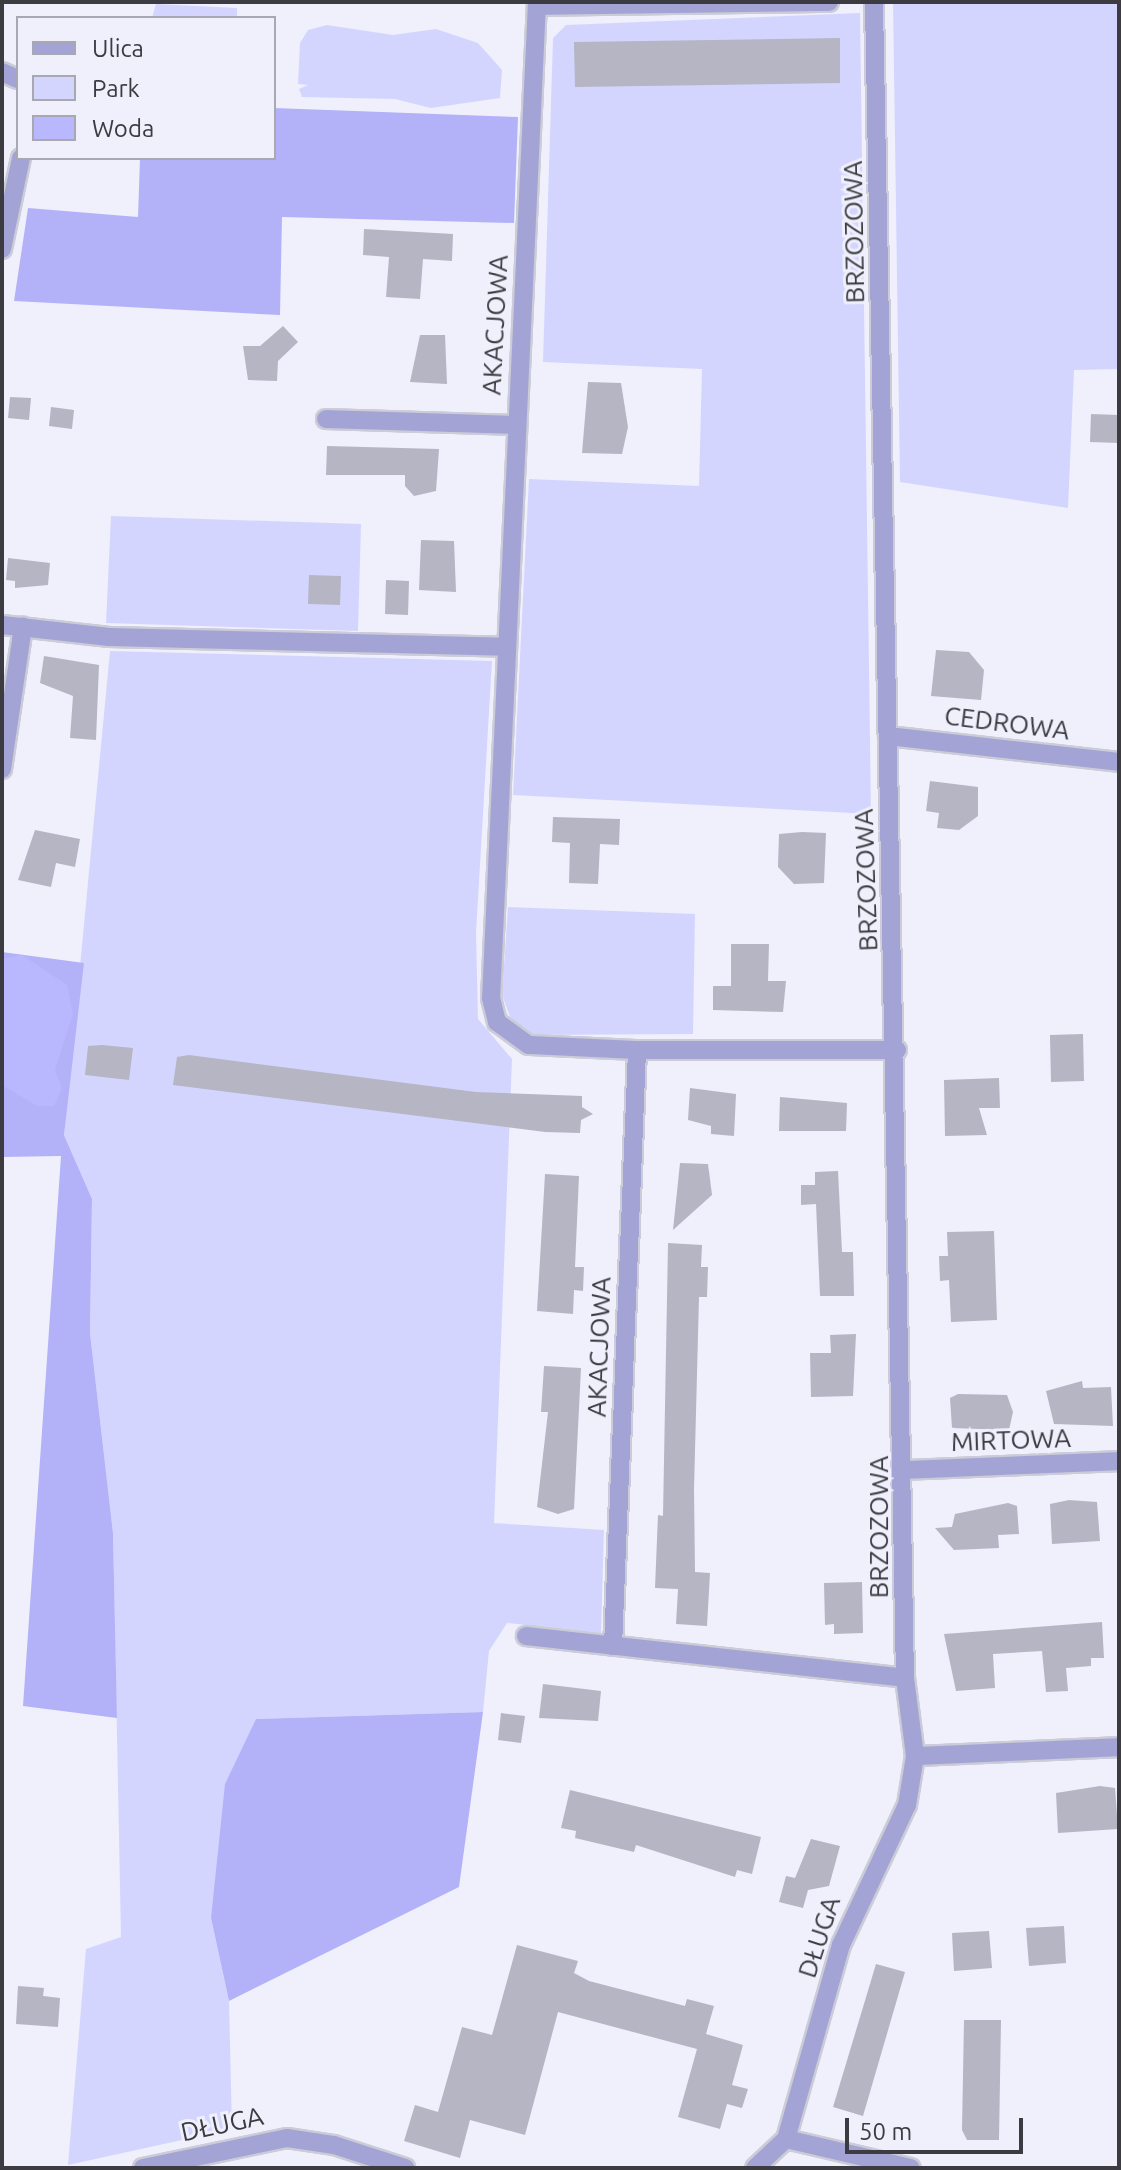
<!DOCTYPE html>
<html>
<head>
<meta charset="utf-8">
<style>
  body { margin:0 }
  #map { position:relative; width:1121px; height:2170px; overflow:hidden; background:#eff0fc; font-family:Ubuntu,sans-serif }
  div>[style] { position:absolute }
  .green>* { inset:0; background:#d4d5fe }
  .forest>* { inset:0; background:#b3b2f8 }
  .water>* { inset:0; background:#b9b7fe }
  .building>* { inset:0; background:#b5b5c4 }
  .roads { filter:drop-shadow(2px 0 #cbccd7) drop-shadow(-2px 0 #cbccd7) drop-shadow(0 2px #cbccd7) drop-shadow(0 -2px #cbccd7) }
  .minor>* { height:18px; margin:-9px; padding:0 9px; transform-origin:9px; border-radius:9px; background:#a3a3d5 }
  span { translate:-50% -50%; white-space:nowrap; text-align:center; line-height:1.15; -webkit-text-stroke:6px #eff0fc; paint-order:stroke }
  .street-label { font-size:26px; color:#3b3b41 }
  .frame { position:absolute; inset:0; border:4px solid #3b3b41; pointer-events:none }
  .legend { position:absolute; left:16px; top:16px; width:260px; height:144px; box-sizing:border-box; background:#eff0fc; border:2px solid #a7a8b1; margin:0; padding:10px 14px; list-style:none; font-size:24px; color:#3b3b41 }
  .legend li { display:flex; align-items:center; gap:16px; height:40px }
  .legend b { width:40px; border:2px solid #a7a8b1 }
  .scale { position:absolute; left:845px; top:2118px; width:178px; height:36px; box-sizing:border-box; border:4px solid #3b3b41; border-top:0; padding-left:10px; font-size:24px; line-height:28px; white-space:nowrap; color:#3b3b41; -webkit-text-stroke:6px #eff0fc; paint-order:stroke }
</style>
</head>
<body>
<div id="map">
  <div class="green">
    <i style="clip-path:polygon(893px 2px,1119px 2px,1119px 369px,1074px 370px,1068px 508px,900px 482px)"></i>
    <i style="clip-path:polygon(156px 4px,237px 8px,237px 18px,152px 18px)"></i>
    <i style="clip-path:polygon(860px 13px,871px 814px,513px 795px,529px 479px,699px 486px,702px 369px,543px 362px,553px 38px,566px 25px)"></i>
    <i style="clip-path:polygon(327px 25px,393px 35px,436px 29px,478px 43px,502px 70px,500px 98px,431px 108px,395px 99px,302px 97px,299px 89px,308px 85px,298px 84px,300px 43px,308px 30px)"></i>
    <i style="clip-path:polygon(111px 516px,361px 524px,358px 631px,106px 623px)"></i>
    <i style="clip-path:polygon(110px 651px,492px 661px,476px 933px,478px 1019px,512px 1059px,494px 1523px,604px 1530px,601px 1633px,507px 1623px,489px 1651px,483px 1712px,256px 1719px,211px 1918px,229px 2001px,232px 2129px,68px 2165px,86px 1949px,121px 1937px,113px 1533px,90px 1333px,92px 1199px,64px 1135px)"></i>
    <i style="clip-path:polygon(508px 907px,695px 914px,693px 1034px,529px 1035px,514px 1028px,502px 995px)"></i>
  </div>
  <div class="forest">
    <i style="clip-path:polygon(274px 108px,518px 117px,514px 223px,282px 217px,280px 315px,14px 301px,28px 208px,138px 217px,140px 158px,274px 158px)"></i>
    <i style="clip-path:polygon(2px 952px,84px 963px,64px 1135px,92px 1199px,90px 1333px,113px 1533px,117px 1718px,23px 1706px,61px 1156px,2px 1157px)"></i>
    <i style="clip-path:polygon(483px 1712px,459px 1887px,229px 2001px,211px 1918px,225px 1784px,256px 1719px)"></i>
  </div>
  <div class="water">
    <i style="clip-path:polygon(22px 955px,67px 985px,73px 1014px,55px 1070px,62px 1088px,54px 1106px,37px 1106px,2px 1085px,2px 959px)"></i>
  </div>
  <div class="building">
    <i style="clip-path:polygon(840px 38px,840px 83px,575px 87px,574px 42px)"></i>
    <i style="clip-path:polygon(364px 229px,453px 234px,452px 261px,423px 259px,420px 299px,386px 297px,389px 257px,363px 255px)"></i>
    <i style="clip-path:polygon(283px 326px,298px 342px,278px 361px,277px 381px,248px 380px,243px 346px,260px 346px)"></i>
    <i style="clip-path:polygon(420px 335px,445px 335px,447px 384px,410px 382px)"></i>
    <i style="clip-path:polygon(588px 382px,621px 383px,628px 427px,622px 454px,582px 453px)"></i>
    <i style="clip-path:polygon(10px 397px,31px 398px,29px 420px,8px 418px)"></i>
    <i style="clip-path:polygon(51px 407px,74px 410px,72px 429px,49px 426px)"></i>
    <i style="clip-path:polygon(1091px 414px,1119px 415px,1119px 443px,1090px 442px)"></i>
    <i style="clip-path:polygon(327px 446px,439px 449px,436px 491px,414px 496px,405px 486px,405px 475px,326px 475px)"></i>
    <i style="clip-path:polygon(421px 540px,454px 541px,456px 592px,419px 590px)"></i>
    <i style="clip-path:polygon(8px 558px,50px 563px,48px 585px,15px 588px,15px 581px,6px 580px)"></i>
    <i style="clip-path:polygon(309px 575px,341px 576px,340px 605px,308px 604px)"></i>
    <i style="clip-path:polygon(386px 580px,409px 581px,408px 615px,385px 614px)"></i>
    <i style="clip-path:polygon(936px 650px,969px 652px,984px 670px,981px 700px,931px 696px)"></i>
    <i style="clip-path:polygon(44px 656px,99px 665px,96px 740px,70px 738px,73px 696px,40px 683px)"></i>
    <i style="clip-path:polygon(930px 781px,978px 787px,978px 816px,959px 830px,937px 828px,939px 813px,926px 811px)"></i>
    <i style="clip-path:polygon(553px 817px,620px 819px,619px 845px,600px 844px,598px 884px,569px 883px,570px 843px,552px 842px)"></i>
    <i style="clip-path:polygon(35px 830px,80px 839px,75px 867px,56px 863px,51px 887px,18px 880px)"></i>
    <i style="clip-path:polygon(802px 832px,826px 833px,824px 883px,794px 884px,778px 867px,779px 834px)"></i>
    <i style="clip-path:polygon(731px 944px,769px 944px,768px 981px,786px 981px,783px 1012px,713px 1010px,713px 986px,731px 986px)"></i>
    <i style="clip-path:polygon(1083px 1034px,1084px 1081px,1051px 1082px,1050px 1035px)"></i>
    <i style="clip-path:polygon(102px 1045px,133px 1048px,129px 1080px,85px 1075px,88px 1046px)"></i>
    <i style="clip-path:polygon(189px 1055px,476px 1092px,582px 1096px,582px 1107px,593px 1114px,581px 1120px,580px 1133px,545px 1132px,173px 1085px,177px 1057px)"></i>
    <i style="clip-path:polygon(999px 1078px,1000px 1108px,979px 1108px,987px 1135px,945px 1136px,944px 1080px)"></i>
    <i style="clip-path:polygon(690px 1088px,736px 1094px,734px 1136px,711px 1134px,711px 1126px,688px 1120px)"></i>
    <i style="clip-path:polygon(780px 1097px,847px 1103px,846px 1131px,779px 1131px)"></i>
    <i style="clip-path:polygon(680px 1163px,708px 1164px,712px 1195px,673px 1230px)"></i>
    <i style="clip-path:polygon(838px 1171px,842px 1252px,853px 1252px,854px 1296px,820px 1296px,816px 1204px,801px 1205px,801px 1185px,815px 1185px,815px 1172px)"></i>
    <i style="clip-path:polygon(545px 1174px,579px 1176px,575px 1267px,584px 1267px,583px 1291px,574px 1290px,573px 1314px,537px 1311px)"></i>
    <i style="clip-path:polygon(994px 1231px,997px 1320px,951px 1322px,949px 1280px,940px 1281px,939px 1256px,948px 1256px,947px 1232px)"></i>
    <i style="clip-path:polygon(668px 1243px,702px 1245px,701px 1267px,708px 1267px,707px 1297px,699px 1297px,694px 1489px,695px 1572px,710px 1573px,707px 1626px,676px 1624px,678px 1589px,655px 1588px,658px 1515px,663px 1516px)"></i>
    <i style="clip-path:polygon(856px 1334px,853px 1396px,811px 1397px,810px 1353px,831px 1353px,830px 1335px)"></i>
    <i style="clip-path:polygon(544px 1366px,581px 1368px,574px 1509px,558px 1514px,537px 1507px,548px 1412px,541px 1412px)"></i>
    <i style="clip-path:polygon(1082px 1381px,1083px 1388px,1111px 1387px,1113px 1426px,1054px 1424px,1046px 1391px)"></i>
    <i style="clip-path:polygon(958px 1394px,1007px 1395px,1013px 1412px,1009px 1430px,952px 1428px,950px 1398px)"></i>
    <i style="clip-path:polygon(1069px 1500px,1097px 1502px,1100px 1541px,1052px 1544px,1050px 1504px)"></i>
    <i style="clip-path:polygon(1008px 1503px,1017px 1506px,1019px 1534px,998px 1535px,999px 1548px,954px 1550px,935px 1528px,952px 1527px,955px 1514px)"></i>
    <i style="clip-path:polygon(862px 1582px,863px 1633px,834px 1634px,834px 1624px,825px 1625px,824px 1583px)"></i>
    <i style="clip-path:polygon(1102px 1622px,1104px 1658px,1091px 1658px,1091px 1666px,1066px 1668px,1068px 1691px,1046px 1692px,1042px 1651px,993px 1654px,995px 1688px,956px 1691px,944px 1634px)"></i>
    <i style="clip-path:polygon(543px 1684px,601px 1691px,598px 1721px,539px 1718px)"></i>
    <i style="clip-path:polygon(501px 1713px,525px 1716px,521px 1743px,498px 1740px)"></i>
    <i style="clip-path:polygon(1100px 1786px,1115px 1788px,1118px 1829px,1058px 1833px,1056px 1793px)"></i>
    <i style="clip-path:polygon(570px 1790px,761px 1837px,752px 1874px,737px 1870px,735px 1877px,636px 1845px,634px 1852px,575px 1838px,576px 1831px,561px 1828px)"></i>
    <i style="clip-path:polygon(811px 1839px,840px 1846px,829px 1886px,808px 1890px,803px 1908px,779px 1902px,786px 1876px,795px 1878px)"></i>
    <i style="clip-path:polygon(1064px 1926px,1066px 1963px,1029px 1966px,1026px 1928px)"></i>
    <i style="clip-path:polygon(989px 1931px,992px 1968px,954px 1971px,952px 1933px)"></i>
    <i style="clip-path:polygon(517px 1945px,578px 1961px,574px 1973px,589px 1981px,685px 2006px,687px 1999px,714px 2006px,706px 2034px,743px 2045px,732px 2085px,748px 2089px,742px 2108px,727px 2104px,720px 2129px,678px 2117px,697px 2049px,558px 2012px,525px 2135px,470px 2120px,460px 2158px,404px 2141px,415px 2105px,438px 2112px,462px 2027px,492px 2035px)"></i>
    <i style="clip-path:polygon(876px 1964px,905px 1972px,863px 2116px,833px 2107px)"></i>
    <i style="clip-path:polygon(18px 1986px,44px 1988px,43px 1996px,60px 1998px,58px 2027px,16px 2024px)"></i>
    <i style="clip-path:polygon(964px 2020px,1001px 2020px,999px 2140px,967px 2140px,962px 2130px)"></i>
  </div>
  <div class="roads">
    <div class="minor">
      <i style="left:537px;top:2px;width:997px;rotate:92.64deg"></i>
      <i style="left:491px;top:998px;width:25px;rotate:76deg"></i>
      <i style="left:497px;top:1022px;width:39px;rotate:36deg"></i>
      <i style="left:529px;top:1045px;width:108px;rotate:2.7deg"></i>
      <i style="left:537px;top:6px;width:292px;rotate:-0.8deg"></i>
      <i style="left:2px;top:72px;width:17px;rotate:24deg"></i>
      <i style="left:2px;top:249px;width:93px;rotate:-78.2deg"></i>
      <i style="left:326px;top:419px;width:190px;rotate:1.8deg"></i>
      <i style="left:2px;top:625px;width:108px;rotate:6.4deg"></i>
      <i style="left:109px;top:637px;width:396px;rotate:1.4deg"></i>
      <i style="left:888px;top:736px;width:232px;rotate:6.4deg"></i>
      <i style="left:2px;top:769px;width:144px;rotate:-81.6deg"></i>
      <i style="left:905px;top:1470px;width:214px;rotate:-2.4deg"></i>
      <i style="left:526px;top:1636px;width:381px;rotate:6.3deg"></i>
      <i style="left:613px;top:1646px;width:596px;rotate:-87.69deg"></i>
      <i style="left:637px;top:1050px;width:260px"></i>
      <i style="left:915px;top:1756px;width:204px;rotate:-2.5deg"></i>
      <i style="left:786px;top:2139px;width:128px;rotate:13.1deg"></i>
      <i style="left:143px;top:2168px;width:147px;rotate:-11.8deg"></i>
      <i style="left:287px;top:2138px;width:48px;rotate:8.5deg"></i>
      <i style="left:334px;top:2145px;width:75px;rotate:17.9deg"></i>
      <i style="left:755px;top:2168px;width:42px;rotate:-43.1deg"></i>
      <i style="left:786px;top:2139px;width:202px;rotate:-74.2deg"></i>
      <i style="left:841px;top:1945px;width:155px;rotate:-64.8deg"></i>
      <i style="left:907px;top:1805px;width:50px;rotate:-80.7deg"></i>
      <i style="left:915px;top:1756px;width:79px;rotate:-97.3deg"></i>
      <i style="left:905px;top:1678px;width:1676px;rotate:-91.06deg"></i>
    </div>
  </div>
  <div class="street-label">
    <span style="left:854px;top:232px;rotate:-91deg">BRZOZOWA</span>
    <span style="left:495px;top:325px;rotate:-87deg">AKACJOWA</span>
    <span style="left:1007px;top:723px;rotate:7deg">CEDROWA</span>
    <span style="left:866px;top:880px;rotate:-92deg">BRZOZOWA</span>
    <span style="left:599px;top:1347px;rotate:-88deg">AKACJOWA</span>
    <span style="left:1011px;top:1440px;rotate:-2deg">MIRTOWA</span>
    <span style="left:879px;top:1527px;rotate:-90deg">BRZOZOWA</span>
    <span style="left:819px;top:1937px;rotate:-72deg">DŁUGA</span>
    <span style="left:222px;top:2124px;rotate:-12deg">DŁUGA</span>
  </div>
  <div class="frame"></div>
  <ul class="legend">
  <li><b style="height:10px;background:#a3a3d5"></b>Ulica</li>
  <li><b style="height:22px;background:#d4d5fe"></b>Park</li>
  <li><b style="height:22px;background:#b9b7fe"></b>Woda</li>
  </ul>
  <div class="scale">50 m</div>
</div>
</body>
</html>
